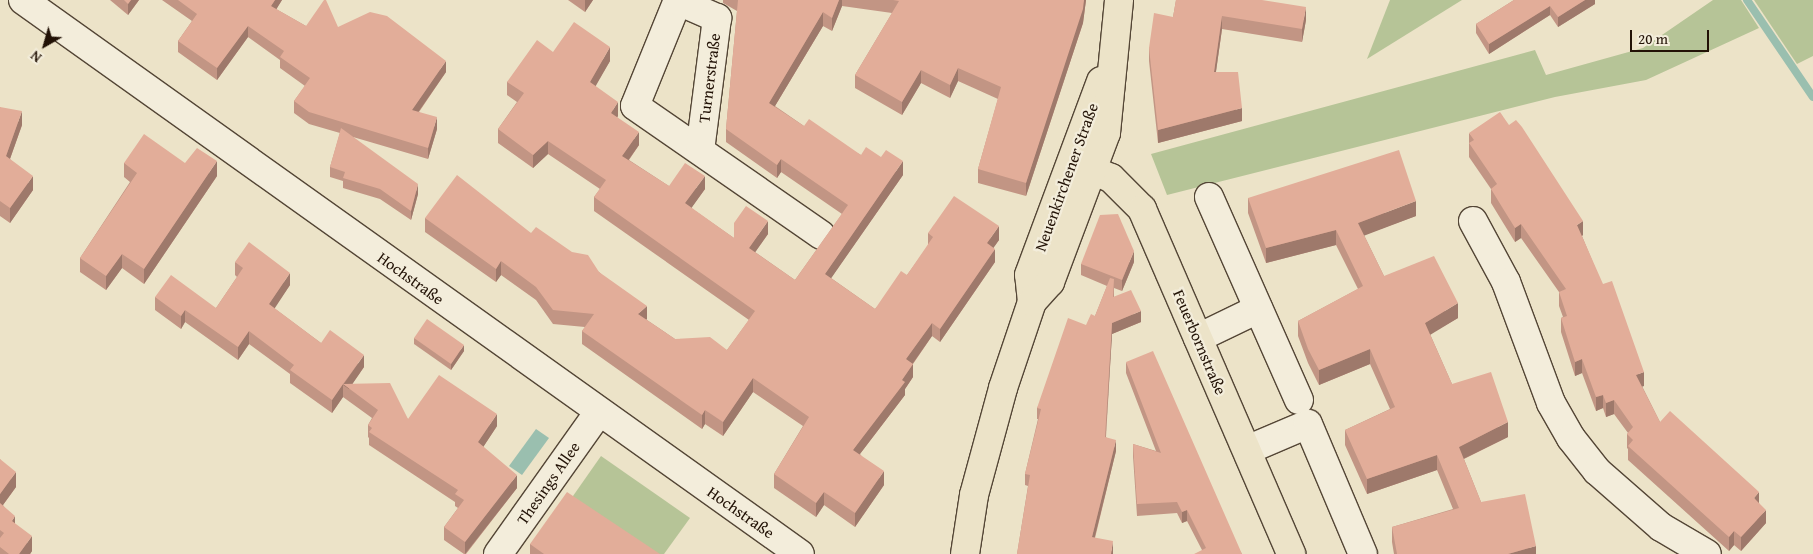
<!DOCTYPE html>
<html>
<head>
<meta charset="utf-8">
<style>
  body { margin:0 }
  #map { position:relative; width:1813px; height:554px; overflow:hidden; background:#ece3c8; font-family:"Gentium Book Plus",serif }
  div>[style] { position:absolute }
  .green>* { inset:0; background:#b6c497 }
  .water>* { inset:0; background:#9abfaf }
  .stream>* { height:8px; margin:-4px; padding:0 4px; transform-origin:4px; border-radius:4px; background:#9abfaf }
  .roads { filter:drop-shadow(1px 0 #544636) drop-shadow(-1px 0 #544636) drop-shadow(0 1px #544636) drop-shadow(0 -1px #544636) }
  .minor>* { height:28px; margin:-14px; padding:0 14px; transform-origin:14px; border-radius:14px; background:#f3eddb }
  .major>* { height:28px; margin:-14px; padding:0 14px; transform-origin:14px; border-radius:14px; background:#ece3c8 }
  .wall>* { inset:0; background:#c29584 }
  .shaded-wall>* { inset:0; background:#9e796b }
  .building>* { inset:0; background:#e2ad99 }
  span { translate:-50% -50%; white-space:nowrap; text-align:center; line-height:1.15; -webkit-text-stroke:4.5px #f3eddb; paint-order:stroke }
  .street-label { font-size:16px; color:#221206 }
  .north { position:absolute; left:20px; top:20px; width:50px; height:50px; -webkit-text-stroke:4px #f3eddb; paint-order:stroke; rotate:218deg; font-size:14px; font-weight:700; line-height:20px; text-align:center; color:#221206 }
  .north::after { content:''; display:block; margin:auto; width:18px; height:22px; background:#221206; clip-path:polygon(50% 0,100% 100%,50% 72%,0 100%) }
  .scale { position:absolute; left:1630px; top:30px; width:79px; height:22px; box-sizing:border-box; border:2px solid #221206; border-top:0; padding-left:6px; font-size:15px; line-height:18px; white-space:nowrap; color:#221206; -webkit-text-stroke:4px #f3eddb; paint-order:stroke }
</style>
</head>
<body>
<div id="map">
  <div class="green">
    <i style="clip-path:polygon(1390px 0,1462px 0,1367px 59px)"></i>
    <i style="clip-path:polygon(1713px 0,1741px 0,1759px 28px,1646px 80px,1555px 97px,1167px 195px,1151px 154px,1535px 50px,1546px 75px,1643px 48px)"></i>
    <i style="clip-path:polygon(1754px 0,1813px 0,1813px 56px,1797px 64px)"></i>
    <i style="clip-path:polygon(601px 456px,690px 518px,664px 554px,635px 554px,566px 506px)"></i>
  </div>
  <div class="water">
    <i style="clip-path:polygon(536px 429px,549px 438px,522px 475px,509px 466px)"></i>
  </div>
  <div class="stream">
    <i style="left:1747px;top:0;width:117px;rotate:55.8deg"></i>
  </div>
  <div class="roads">
    <div class="minor">
      <i style="left:23px;top:0;width:954px;rotate:35.49deg"></i>
      <i style="left:678px;top:0;width:114px;rotate:112.1deg"></i>
      <i style="left:635px;top:106px;width:226px;rotate:34.7deg"></i>
      <i style="left:678px;top:1px;width:43px;rotate:23.6deg"></i>
      <i style="left:717px;top:18px;width:133px;rotate:97.3deg"></i>
      <i style="left:1209px;top:197px;width:222px;rotate:66.1deg"></i>
      <i style="left:1473px;top:221px;width:69px;rotate:61.6deg"></i>
      <i style="left:1506px;top:282px;width:129px;rotate:69.6deg"></i>
      <i style="left:1551px;top:403px;width:40px;rotate:60.3deg"></i>
      <i style="left:1571px;top:438px;width:42px;rotate:51.8deg"></i>
      <i style="left:1597px;top:471px;width:85px;rotate:41.2deg"></i>
      <i style="left:1661px;top:527px;width:53px;rotate:30.4deg"></i>
      <i style="left:1198px;top:338px;width:67px;rotate:-25.8deg"></i>
      <i style="left:1247px;top:450px;width:66px;rotate:-23.1deg"></i>
      <i style="left:1308px;top:424px;width:141px;rotate:67.1deg"></i>
      <i style="left:498px;top:554px;width:174px;rotate:-54.6deg"></i>
    </div>
    <div class="major">
      <i style="left:1072px;top:162px;width:42px;rotate:22.3deg"></i>
      <i style="left:1111px;top:178px;width:44px;rotate:45deg"></i>
      <i style="left:1142px;top:209px;width:376px;rotate:66.6deg"></i>
      <i style="left:1032px;top:302px;width:27px;rotate:-96deg"></i>
      <i style="left:1029px;top:275px;width:207px;rotate:-69.6deg"></i>
      <i style="left:965px;top:554px;width:60px;rotate:-81.3deg"></i>
      <i style="left:974px;top:495px;width:111px;rotate:-74.8deg"></i>
      <i style="left:1003px;top:388px;width:91px;rotate:-71.4deg"></i>
      <i style="left:1032px;top:302px;width:27px;rotate:-48deg"></i>
      <i style="left:1050px;top:282px;width:159px;rotate:-69.4deg"></i>
      <i style="left:1106px;top:133px;width:134px;rotate:-84.4deg"></i>
    </div>
  </div>
  <div class="wall">
    <i style="clip-path:polygon(110px 0,139px 0,128px 15px)"></i>
    <i style="clip-path:polygon(162px 0,282px 0,276px 9px,306px 26px,338px 27px,446px 72px,419px 112px,437px 129px,428px 159px,353px 137px,418px 194px,411px 220px,380px 199px,343px 188px,343px 181px,330px 177px,330px 167px,340px 133px,309px 124px,294px 113px,294px 101px,305px 86px,280px 68px,280px 60px,248px 37px,217px 80px,178px 52px,178px 41px,192px 21px)"></i>
    <i style="clip-path:polygon(568px 0,593px 0,585px 12px)"></i>
    <i style="clip-path:polygon(723px 0,1086px 0,1083px 23px,1026px 196px,978px 183px,978px 169px,998px 99px,958px 81px,950px 98px,921px 83px,902px 115px,855px 88px,855px 75px,892px 13px,842px 6px,832px 31px,823px 26px,775px 106px,804px 126px,861px 155px,903px 175px,831px 278px,875px 309px,907px 275px,928px 246px,928px 233px,999px 240px,993px 248px,995px 262px,940px 342px,932px 336px,913px 364px,913px 377px,905px 389px,905px 395px,860px 454px,884px 485px,855px 527px,824px 505px,816px 517px,774px 488px,774px 474px,803px 426px,753px 392px,723px 436px,705px 424px,702px 429px,582px 344px,582px 331px,585px 327px,553px 324px,536px 300px,501px 275px,496px 282px,425px 232px,425px 218px,531px 233px,599px 272px,647px 320px,675px 339px,727px 350px,749px 320px,594px 211px,594px 197px,600px 189px,548px 154px,533px 168px,498px 143px,498px 129px,517px 102px,507px 95px,507px 82px,553px 52px,610px 61px,595px 86px,618px 116px,617px 117px,639px 145px,629px 160px,669px 186px,705px 189px,691px 208px,734px 238px,768px 234px,755px 252px,795px 280px,842px 214px,781px 172px,777px 178px,726px 142px,726px 129px,737px 11px,723px 3px)"></i>
    <i style="clip-path:polygon(1176px 0,1306px 20px,1302px 42px,1222px 29px,1216px 72px,1242px 121px,1158px 143px,1149px 61px,1149px 48px,1173px 17px)"></i>
    <i style="clip-path:polygon(1514px 0,1595px 0,1595px 4px,1558px 27px,1550px 15px,1489px 54px,1476px 33px,1476px 24px)"></i>
    <i style="clip-path:polygon(0 107px,22px 125px,10px 159px,33px 190px,10px 223px,0 216px)"></i>
    <i style="clip-path:polygon(1469px 133px,1583px 235px,1582px 236px,1644px 386px,1642px 386px,1660px 422px,1759px 503px,1766px 523px,1741px 551px,1734px 545px,1729px 551px,1628px 460px,1628px 449px,1627px 448px,1627px 434px,1628px 433px,1614px 414px,1606px 417px,1603px 408px,1596px 411px,1582px 373px,1575px 376px,1561px 332px,1561px 318px,1563px 317px,1559px 306px,1559px 292px,1521px 238px,1515px 242px,1491px 203px,1491px 189px,1469px 157px)"></i>
    <i style="clip-path:polygon(124px 163px,185px 163px,217px 176px,144px 284px,122px 268px,106px 290px,80px 272px,80px 258px,130px 182px,124px 177px)"></i>
    <i style="clip-path:polygon(1248px 198px,1416px 216px,1364px 235px,1384px 276px,1458px 318px,1430px 334px,1452px 384px,1508px 437px,1464px 459px,1481px 502px,1536px 554px,1394px 554px,1392px 542px,1392px 527px,1453px 509px,1437px 470px,1367px 494px,1345px 445px,1345px 430px,1390px 409px,1370px 364px,1319px 385px,1308px 363px,1298px 336px,1298px 321px,1358px 289px,1336px 245px,1266px 263px,1248px 213px)"></i>
    <i style="clip-path:polygon(235px 262px,290px 285px,274px 308px,321px 343px,364px 367px,352px 384px,408px 419px,497px 426px,483px 447px,517px 488px,466px 554px,464px 554px,444px 540px,444px 527px,458px 508px,455px 506px,455px 502px,369px 445px,369px 438px,368px 437px,368px 425px,372px 418px,343px 397px,332px 413px,290px 383px,290px 374px,249px 344px,238px 360px,185px 322px,181px 329px,155px 310px,155px 297px,216px 308px,237px 277px,235px 275px)"></i>
    <i style="clip-path:polygon(1134px 262px,1122px 291px,1114px 288px,1114px 297px,1141px 322px,1112px 334px,1106px 437px,1116px 451px,1095px 538px,1113px 552px,1113px 554px,1017px 554px,1028px 486px,1025px 485px,1025px 474px,1038px 419px,1037px 419px,1037px 408px,1095px 316px,1107px 286px,1081px 275px,1081px 264px)"></i>
    <i style="clip-path:polygon(414px 338px,464px 351px,451px 370px,414px 344px)"></i>
    <i style="clip-path:polygon(1126px 362px,1242px 554px,1202px 550px,1187px 521px,1182px 523px,1177px 513px,1137px 516px,1133px 456px,1133px 444px,1156px 451px,1126px 373px)"></i>
    <i style="clip-path:polygon(0 459px,16px 487px,3px 505px,32px 551px,30px 554px,0 554px)"></i>
    <i style="clip-path:polygon(530px 544px,660px 554px,530px 554px)"></i>
  </div>
  <div class="shaded-wall">
    <i style="clip-path:polygon(131px 0,139px 0,128px 15px,128px 4px)"></i>
    <i style="clip-path:polygon(275px 0,282px 0,271px 18px,271px 6px)"></i>
    <i style="clip-path:polygon(585px 0,593px 0,585px 12px)"></i>
    <i style="clip-path:polygon(839px 0,842px 0,842px 6px,832px 31px,832px 18px)"></i>
    <i style="clip-path:polygon(1084px 0,1086px 0,1083px 23px,1026px 196px,1026px 183px)"></i>
    <i style="clip-path:polygon(1585px 0,1595px 0,1595px 4px,1558px 27px,1558px 17px)"></i>
    <i style="clip-path:polygon(1550px 6px,1550px 15px,1489px 54px,1489px 44px)"></i>
    <i style="clip-path:polygon(1306px 7px,1306px 20px,1302px 42px,1302px 29px)"></i>
    <i style="clip-path:polygon(823px 12px,823px 26px,769px 116px,769px 103px)"></i>
    <i style="clip-path:polygon(1222px 16px,1222px 29px,1214px 85px,1214px 72px)"></i>
    <i style="clip-path:polygon(248px 26px,248px 37px,217px 80px,217px 68px)"></i>
    <i style="clip-path:polygon(610px 47px,610px 61px,590px 96px,590px 82px)"></i>
    <i style="clip-path:polygon(446px 61px,446px 72px,412px 121px,412px 110px)"></i>
    <i style="clip-path:polygon(958px 68px,958px 81px,950px 98px,950px 85px)"></i>
    <i style="clip-path:polygon(921px 70px,921px 83px,902px 115px,902px 102px)"></i>
    <i style="clip-path:polygon(618px 102px,618px 116px,611px 126px,611px 113px)"></i>
    <i style="clip-path:polygon(1242px 108px,1242px 121px,1158px 143px,1158px 130px)"></i>
    <i style="clip-path:polygon(22px 111px,22px 125px,6px 170px,6px 156px)"></i>
    <i style="clip-path:polygon(437px 117px,437px 129px,428px 159px,428px 148px)"></i>
    <i style="clip-path:polygon(639px 132px,639px 145px,622px 169px,622px 156px)"></i>
    <i style="clip-path:polygon(548px 141px,548px 154px,533px 168px,533px 155px)"></i>
    <i style="clip-path:polygon(781px 159px,781px 172px,777px 178px,777px 165px)"></i>
    <i style="clip-path:polygon(217px 161px,217px 176px,144px 284px,144px 269px)"></i>
    <i style="clip-path:polygon(903px 161px,903px 175px,825px 287px,825px 274px)"></i>
    <i style="clip-path:polygon(33px 176px,33px 190px,10px 223px,10px 208px)"></i>
    <i style="clip-path:polygon(705px 176px,705px 189px,685px 217px,685px 203px)"></i>
    <i style="clip-path:polygon(418px 184px,418px 194px,411px 220px,411px 211px)"></i>
    <i style="clip-path:polygon(1416px 201px,1416px 216px,1358px 238px,1358px 223px)"></i>
    <i style="clip-path:polygon(768px 221px,768px 234px,749px 261px,749px 248px)"></i>
    <i style="clip-path:polygon(1583px 221px,1583px 235px,1577px 239px,1577px 225px)"></i>
    <i style="clip-path:polygon(1521px 224px,1521px 238px,1515px 242px,1515px 228px)"></i>
    <i style="clip-path:polygon(999px 226px,999px 240px,987px 257px,987px 243px)"></i>
    <i style="clip-path:polygon(1336px 230px,1336px 245px,1266px 263px,1266px 248px)"></i>
    <i style="clip-path:polygon(995px 249px,995px 262px,940px 342px,940px 329px)"></i>
    <i style="clip-path:polygon(1134px 251px,1134px 262px,1122px 291px,1122px 280px)"></i>
    <i style="clip-path:polygon(122px 254px,122px 268px,106px 290px,106px 276px)"></i>
    <i style="clip-path:polygon(501px 261px,501px 275px,496px 282px,496px 269px)"></i>
    <i style="clip-path:polygon(290px 273px,290px 285px,269px 317px,269px 304px)"></i>
    <i style="clip-path:polygon(1458px 303px,1458px 318px,1425px 338px,1425px 323px)"></i>
    <i style="clip-path:polygon(647px 306px,647px 319px,638px 327px,638px 314px)"></i>
    <i style="clip-path:polygon(185px 310px,185px 322px,181px 329px,181px 316px)"></i>
    <i style="clip-path:polygon(1141px 311px,1141px 322px,1112px 334px,1105px 448px,1112px 323px)"></i>
    <i style="clip-path:polygon(932px 323px,932px 336px,906px 373px,906px 359px)"></i>
    <i style="clip-path:polygon(249px 331px,249px 344px,238px 360px,238px 347px)"></i>
    <i style="clip-path:polygon(464px 345px,464px 351px,451px 370px,451px 364px)"></i>
    <i style="clip-path:polygon(1370px 349px,1370px 364px,1319px 385px,1319px 370px)"></i>
    <i style="clip-path:polygon(364px 355px,364px 367px,349px 389px,343px 385px)"></i>
    <i style="clip-path:polygon(1582px 359px,1582px 373px,1575px 376px,1575px 362px)"></i>
    <i style="clip-path:polygon(913px 364px,913px 377px,905px 389px,905px 395px,853px 463px,853px 450px)"></i>
    <i style="clip-path:polygon(1644px 372px,1644px 386px,1636px 389px,1636px 375px)"></i>
    <i style="clip-path:polygon(753px 378px,753px 392px,723px 436px,723px 422px)"></i>
    <i style="clip-path:polygon(343px 384px,343px 397px,332px 413px,332px 400px)"></i>
    <i style="clip-path:polygon(1603px 395px,1603px 408px,1596px 411px,1596px 397px)"></i>
    <i style="clip-path:polygon(1614px 400px,1614px 414px,1606px 417px,1606px 403px)"></i>
    <i style="clip-path:polygon(705px 410px,705px 424px,702px 429px,702px 415px)"></i>
    <i style="clip-path:polygon(497px 414px,497px 426px,478px 455px,478px 442px)"></i>
    <i style="clip-path:polygon(1508px 422px,1508px 437px,1459px 461px,1459px 447px)"></i>
    <i style="clip-path:polygon(1116px 440px,1116px 451px,1092px 548px,1092px 537px)"></i>
    <i style="clip-path:polygon(1437px 455px,1437px 470px,1367px 494px,1367px 479px)"></i>
    <i style="clip-path:polygon(884px 471px,884px 485px,855px 527px,855px 513px)"></i>
    <i style="clip-path:polygon(16px 472px,16px 487px,0 509px,0 494px)"></i>
    <i style="clip-path:polygon(517px 475px,517px 488px,465px 554px,465px 542px)"></i>
    <i style="clip-path:polygon(824px 492px,824px 505px,816px 517px,816px 503px)"></i>
    <i style="clip-path:polygon(1759px 492px,1759px 506px,1754px 498px)"></i>
    <i style="clip-path:polygon(1187px 510px,1187px 521px,1182px 523px,1182px 512px)"></i>
    <i style="clip-path:polygon(1766px 510px,1766px 523px,1741px 551px,1741px 537px)"></i>
    <i style="clip-path:polygon(15px 516px,15px 531px,12px 521px)"></i>
    <i style="clip-path:polygon(1734px 531px,1734px 545px,1729px 551px,1729px 537px)"></i>
    <i style="clip-path:polygon(32px 536px,32px 551px,30px 554px,19px 554px)"></i>
    <i style="clip-path:polygon(1113px 541px,1113px 554px,1111px 554px)"></i>
    <i style="clip-path:polygon(1536px 546px,1536px 554px,1508px 554px)"></i>
  </div>
  <div class="building">
    <i style="clip-path:polygon(124px 0,131px 0,128px 4px)"></i>
    <i style="clip-path:polygon(178px 0,275px 0,271px 6px,306px 26px,324px 0,326px 0,338px 27px,370px 12px,387px 16px,446px 61px,412px 110px,437px 117px,428px 148px,309px 112px,294px 101px,310px 78px,280px 57px,284px 51px,248px 26px,217px 68px,178px 41px,197px 14px)"></i>
    <i style="clip-path:polygon(738px 0,839px 0,832px 18px,823px 12px,769px 103px,804px 126px,809px 119px,861px 155px,866px 147px,881px 157px,886px 150px,903px 161px,825px 274px,875px 309px,901px 271px,907px 275px,933px 237px,928px 233px,954px 196px,999px 226px,987px 243px,995px 249px,940px 329px,932px 323px,906px 359px,913px 364px,902px 380px,905px 382px,853px 450px,884px 471px,855px 513px,824px 492px,816px 503px,774px 474px,809px 417px,753px 378px,723px 422px,705px 410px,702px 415px,582px 331px,594px 314px,553px 310px,536px 287px,501px 261px,496px 269px,425px 218px,457px 175px,531px 233px,536px 227px,572px 252px,588px 255px,599px 272px,647px 306px,638px 314px,675px 339px,710px 337px,727px 350px,755px 311px,594px 197px,606px 180px,548px 141px,533px 155px,498px 129px,524px 93px,507px 82px,537px 40px,553px 52px,574px 22px,610px 47px,590px 82px,618px 102px,611px 113px,639px 132px,622px 156px,669px 186px,685px 163px,705px 176px,685px 203px,734px 238px,734px 223px,746px 206px,768px 221px,749px 248px,795px 280px,848px 205px,781px 159px,777px 165px,726px 129px)"></i>
    <i style="clip-path:polygon(893px 0,1084px 0,1083px 9px,1026px 183px,978px 169px,1001px 87px,958px 68px,950px 85px,921px 70px,902px 102px,855px 75px,899px 1px)"></i>
    <i style="clip-path:polygon(1176px 0,1262px 0,1306px 7px,1302px 29px,1222px 16px,1214px 72px,1238px 72px,1242px 108px,1158px 130px,1149px 48px,1154px 13px,1173px 17px)"></i>
    <i style="clip-path:polygon(1514px 0,1585px 0,1558px 17px,1550px 6px,1489px 44px,1476px 24px)"></i>
    <i style="clip-path:polygon(0 107px,22px 111px,6px 156px,33px 176px,10px 208px,0 201px)"></i>
    <i style="clip-path:polygon(1500px 112px,1509px 125px,1516px 120px,1522px 127px,1583px 221px,1577px 225px,1603px 284px,1612px 281px,1644px 372px,1636px 375px,1660px 422px,1670px 411px,1759px 492px,1754px 498px,1766px 510px,1741px 537px,1734px 531px,1729px 537px,1628px 446px,1633px 440px,1627px 434px,1633px 427px,1614px 400px,1606px 403px,1603px 395px,1596px 397px,1582px 359px,1575px 362px,1561px 318px,1567px 316px,1559px 292px,1566px 289px,1521px 224px,1515px 228px,1491px 189px,1497px 184px,1469px 143px,1474px 140px,1469px 133px)"></i>
    <i style="clip-path:polygon(341px 128px,418px 184px,411px 211px,380px 189px,343px 178px,345px 172px,330px 167px)"></i>
    <i style="clip-path:polygon(144px 134px,185px 163px,197px 148px,217px 161px,144px 269px,122px 254px,106px 276px,80px 258px,137px 173px,124px 163px)"></i>
    <i style="clip-path:polygon(1399px 150px,1416px 201px,1358px 223px,1384px 276px,1434px 256px,1458px 303px,1425px 323px,1452px 384px,1491px 372px,1508px 422px,1459px 447px,1481px 502px,1525px 494px,1536px 546px,1508px 554px,1397px 554px,1392px 527px,1459px 508px,1437px 455px,1367px 479px,1345px 430px,1395px 407px,1370px 349px,1319px 370px,1308px 349px,1298px 321px,1363px 286px,1336px 230px,1266px 248px,1248px 198px)"></i>
    <i style="clip-path:polygon(1118px 214px,1134px 251px,1122px 280px,1081px 264px,1100px 215px)"></i>
    <i style="clip-path:polygon(249px 242px,290px 273px,269px 304px,321px 343px,330px 330px,364px 355px,343px 384px,390px 383px,408px 419px,439px 375px,497px 414px,478px 442px,517px 475px,465px 542px,444px 527px,464px 500px,455px 494px,458px 490px,369px 432px,372px 428px,368px 425px,378px 410px,343px 384px,332px 400px,290px 370px,294px 365px,249px 331px,238px 347px,185px 310px,181px 316px,155px 297px,171px 275px,216px 308px,243px 268px,235px 262px)"></i>
    <i style="clip-path:polygon(1110px 278px,1114px 279px,1113px 297px,1131px 290px,1141px 311px,1112px 323px,1105px 437px,1116px 440px,1092px 537px,1113px 541px,1111px 554px,1017px 554px,1030px 475px,1025px 474px,1041px 409px,1037px 408px,1068px 318px,1086px 325px,1091px 314px,1095px 316px)"></i>
    <i style="clip-path:polygon(427px 319px,464px 345px,451px 364px,414px 338px)"></i>
    <i style="clip-path:polygon(1153px 351px,1242px 554px,1194px 554px,1206px 548px,1187px 510px,1182px 512px,1177px 502px,1137px 504px,1133px 444px,1161px 453px,1126px 362px)"></i>
    <i style="clip-path:polygon(0 459px,16px 472px,0 494px)"></i>
    <i style="clip-path:polygon(567px 492px,660px 554px,544px 554px,530px 544px)"></i>
    <i style="clip-path:polygon(0 503px,15px 516px,12px 521px,32px 536px,19px 554px,9px 554px,0 547px,0 538px,4px 533px,0 530px)"></i>
  </div>
  <div class="street-label">
    <span style="left:709px;top:78px;rotate:-83deg">Turnerstraße</span>
    <span style="left:1066px;top:177px;rotate:-70deg">Neuenkirchener Straße</span>
    <span style="left:411px;top:278px;rotate:36deg">Hochstraße</span>
    <span style="left:1200px;top:342px;rotate:67deg">Feuerbornstraße</span>
    <span style="left:548px;top:483px;rotate:-55deg">Thesings Allee</span>
    <span style="left:741px;top:512px;rotate:35deg">Hochstraße</span>
  </div>
  <div class="north">N</div>
  <div class="scale">20 m</div>
</div>
</body>
</html>
